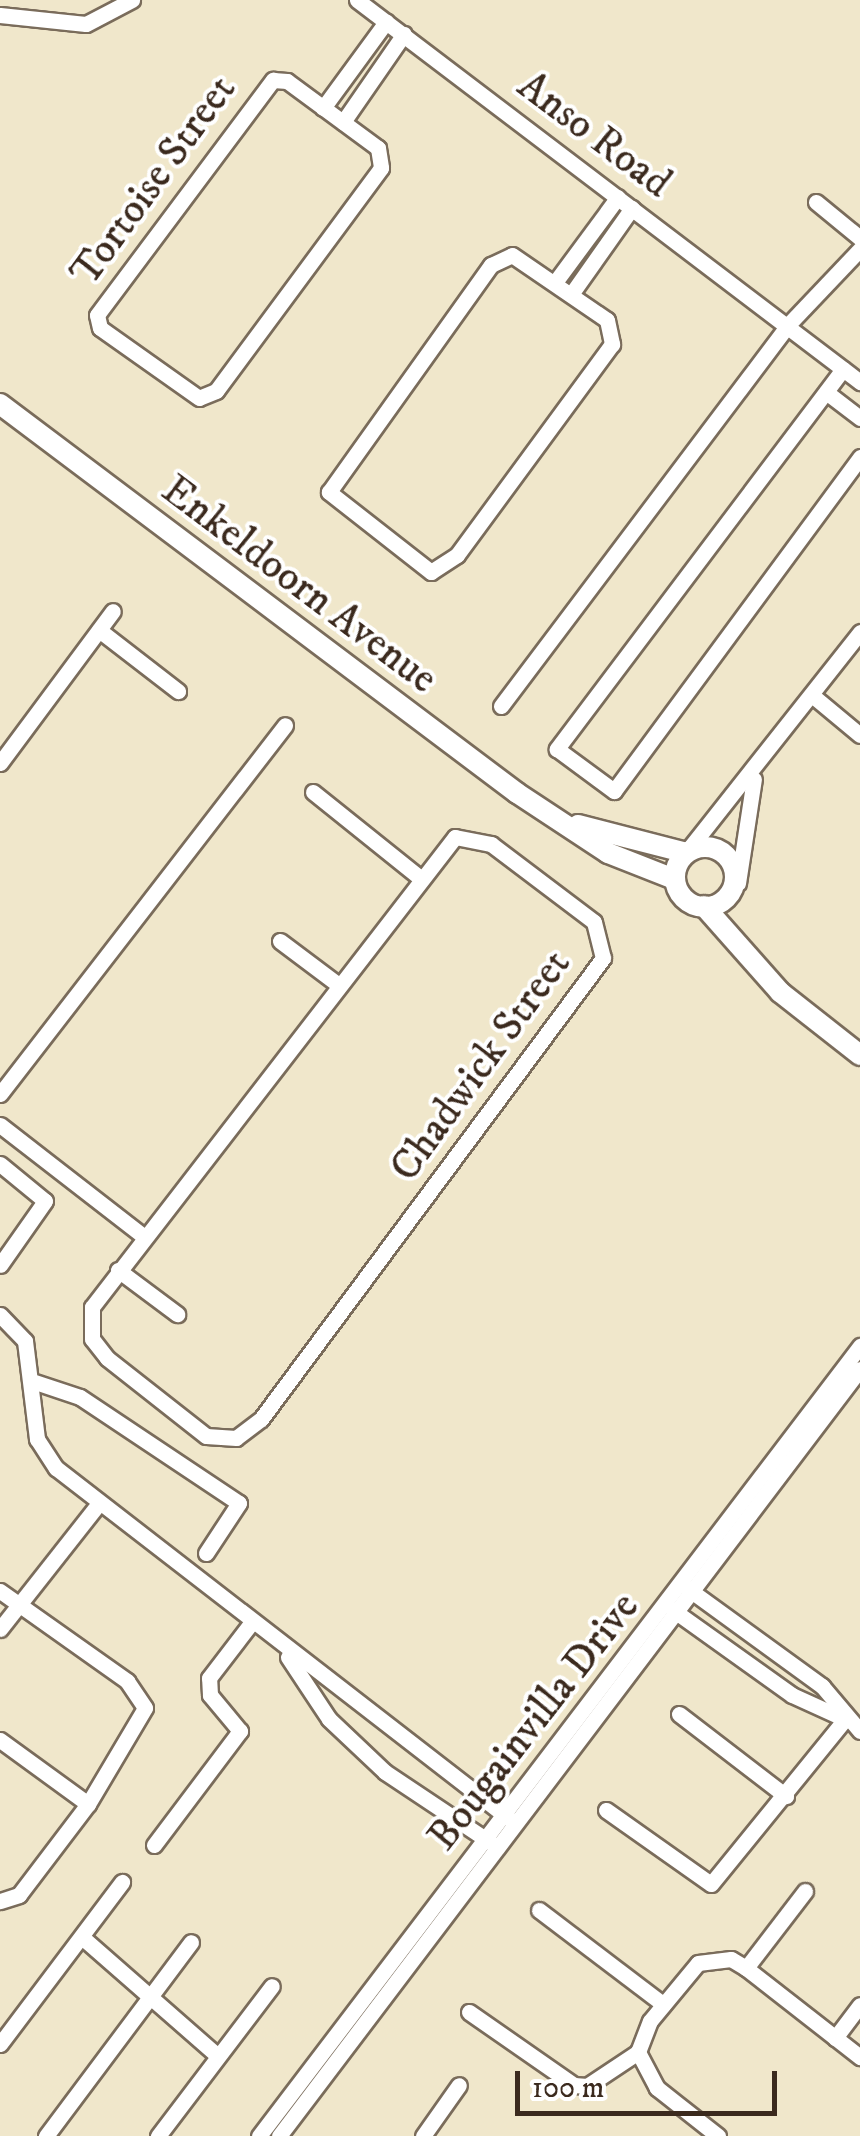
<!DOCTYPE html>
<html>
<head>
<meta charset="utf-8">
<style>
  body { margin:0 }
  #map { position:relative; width:860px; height:2136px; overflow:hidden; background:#f0e7cb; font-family:"IM FELL DW Pica",serif }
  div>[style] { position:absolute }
  .roads { filter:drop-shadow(2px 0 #7a6c5b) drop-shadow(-2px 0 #7a6c5b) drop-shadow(0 2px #7a6c5b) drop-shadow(0 -2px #7a6c5b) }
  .minor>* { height:15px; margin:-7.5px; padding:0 7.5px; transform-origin:7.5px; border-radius:7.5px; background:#fff }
  .tertiary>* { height:20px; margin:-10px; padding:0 10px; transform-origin:10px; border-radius:10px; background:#fff }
  .tertiary>.ring { margin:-10px; padding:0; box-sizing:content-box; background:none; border:20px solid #fff; border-radius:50% }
  span { translate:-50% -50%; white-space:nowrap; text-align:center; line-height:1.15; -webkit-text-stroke:8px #fff; paint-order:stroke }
  .street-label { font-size:42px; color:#3b2a1e }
  .scale { position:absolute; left:515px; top:2071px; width:262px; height:45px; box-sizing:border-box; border:5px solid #3b2a1e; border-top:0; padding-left:12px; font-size:30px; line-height:35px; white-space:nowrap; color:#3b2a1e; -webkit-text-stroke:8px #fff; paint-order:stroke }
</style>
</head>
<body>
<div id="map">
  <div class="roads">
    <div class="minor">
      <i style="left:357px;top:0;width:632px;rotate:37.21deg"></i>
      <i style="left:0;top:15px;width:86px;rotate:6deg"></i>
      <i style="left:86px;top:24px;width:52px;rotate:-27.6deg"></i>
      <i style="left:273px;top:80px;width:14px;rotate:4deg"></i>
      <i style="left:287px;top:81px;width:113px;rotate:36.4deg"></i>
      <i style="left:378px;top:148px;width:20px;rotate:81deg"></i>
      <i style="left:381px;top:168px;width:277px;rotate:126.5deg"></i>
      <i style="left:216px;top:391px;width:18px;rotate:158deg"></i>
      <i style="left:199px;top:398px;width:121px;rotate:-144.7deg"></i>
      <i style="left:100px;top:328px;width:13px;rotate:-103deg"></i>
      <i style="left:97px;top:315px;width:294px;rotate:-53.2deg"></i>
      <i style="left:323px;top:108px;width:107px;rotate:-53.8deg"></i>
      <i style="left:343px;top:122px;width:107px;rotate:-55.3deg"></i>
      <i style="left:816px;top:202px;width:57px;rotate:39.3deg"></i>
      <i style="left:512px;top:255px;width:115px;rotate:34.4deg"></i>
      <i style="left:607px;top:320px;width:25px;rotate:78deg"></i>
      <i style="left:612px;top:344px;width:262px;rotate:126.3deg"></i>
      <i style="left:457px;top:555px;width:31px;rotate:147deg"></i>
      <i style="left:431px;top:572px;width:130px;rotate:-141.9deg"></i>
      <i style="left:329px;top:492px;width:279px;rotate:-54.5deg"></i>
      <i style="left:491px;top:265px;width:23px;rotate:-25deg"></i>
      <i style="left:556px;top:281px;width:104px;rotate:-53.6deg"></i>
      <i style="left:572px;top:293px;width:104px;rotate:-54.8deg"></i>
      <i style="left:843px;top:369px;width:476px;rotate:127deg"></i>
      <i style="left:557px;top:749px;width:71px;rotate:36.4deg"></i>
      <i style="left:614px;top:791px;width:415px;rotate:-53.6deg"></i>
      <i style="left:826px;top:392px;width:43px;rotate:37.4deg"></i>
      <i style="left:99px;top:630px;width:100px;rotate:37.7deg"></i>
      <i style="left:813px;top:696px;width:61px;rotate:39.7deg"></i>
      <i style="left:501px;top:706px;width:476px;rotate:-53deg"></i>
      <i style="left:787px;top:326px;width:106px;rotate:-46.5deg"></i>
      <i style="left:0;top:763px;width:189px;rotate:-53.4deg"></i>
      <i style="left:313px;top:792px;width:134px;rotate:38.7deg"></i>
      <i style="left:455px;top:837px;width:37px;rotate:11deg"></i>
      <i style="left:491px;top:844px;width:129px;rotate:37.1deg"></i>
      <i style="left:594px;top:922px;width:37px;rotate:76deg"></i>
      <i style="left:603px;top:958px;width:574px;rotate:126.57deg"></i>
      <i style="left:261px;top:1419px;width:31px;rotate:143deg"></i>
      <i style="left:236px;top:1438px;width:30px;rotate:-176deg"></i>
      <i style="left:206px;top:1436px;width:126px;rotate:-141.8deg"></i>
      <i style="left:107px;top:1358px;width:24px;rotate:-128deg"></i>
      <i style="left:92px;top:1339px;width:32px;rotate:-90deg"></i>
      <i style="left:92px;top:1307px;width:594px;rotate:-52.32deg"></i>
      <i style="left:688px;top:850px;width:278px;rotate:-51.7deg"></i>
      <i style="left:738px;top:883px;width:105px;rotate:-81.3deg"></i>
      <i style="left:280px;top:941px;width:70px;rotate:36.9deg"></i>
      <i style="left:0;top:1094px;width:466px;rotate:-52.3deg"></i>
      <i style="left:0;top:1125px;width:181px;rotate:37.8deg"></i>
      <i style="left:0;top:1164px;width:58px;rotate:39.4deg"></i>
      <i style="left:45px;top:1201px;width:78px;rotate:125.1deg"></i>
      <i style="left:118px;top:1270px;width:74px;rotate:36.7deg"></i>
      <i style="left:0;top:1315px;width:36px;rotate:46deg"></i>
      <i style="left:25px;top:1341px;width:99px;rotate:83deg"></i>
      <i style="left:37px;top:1439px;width:35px;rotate:57deg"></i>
      <i style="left:56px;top:1468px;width:575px;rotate:37.73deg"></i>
      <i style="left:35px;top:1382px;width:47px;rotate:18.4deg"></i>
      <i style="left:80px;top:1397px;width:191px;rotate:33.7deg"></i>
      <i style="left:239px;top:1503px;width:60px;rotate:123.4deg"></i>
      <i style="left:687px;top:1588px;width:167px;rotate:36deg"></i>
      <i style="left:822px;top:1686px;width:59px;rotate:49.8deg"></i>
      <i style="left:0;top:1591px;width:156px;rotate:35.3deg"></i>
      <i style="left:127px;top:1681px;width:32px;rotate:56deg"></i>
      <i style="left:145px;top:1708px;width:112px;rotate:120.7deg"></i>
      <i style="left:88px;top:1804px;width:114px;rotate:127.2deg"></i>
      <i style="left:19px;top:1895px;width:20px;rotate:162deg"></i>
      <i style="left:673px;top:1610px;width:146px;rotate:35.5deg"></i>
      <i style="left:792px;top:1695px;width:58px;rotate:24.4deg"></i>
      <i style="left:0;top:1629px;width:160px;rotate:-51.8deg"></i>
      <i style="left:288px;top:1657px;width:74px;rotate:56.5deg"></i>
      <i style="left:329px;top:1719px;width:77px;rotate:43.4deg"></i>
      <i style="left:385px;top:1772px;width:130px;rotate:33.7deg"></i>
      <i style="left:679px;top:1714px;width:135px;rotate:37.5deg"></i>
      <i style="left:0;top:1740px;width:109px;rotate:36deg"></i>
      <i style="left:606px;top:1810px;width:128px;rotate:35.2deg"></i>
      <i style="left:711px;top:1884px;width:213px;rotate:-50.9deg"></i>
      <i style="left:154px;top:1845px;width:143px;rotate:-53deg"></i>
      <i style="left:240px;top:1731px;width:47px;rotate:-129.8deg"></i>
      <i style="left:210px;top:1695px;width:17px;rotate:-93deg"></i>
      <i style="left:209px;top:1678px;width:71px;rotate:-52.5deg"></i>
      <i style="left:539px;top:1910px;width:156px;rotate:37.2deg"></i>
      <i style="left:83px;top:1938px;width:179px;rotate:41.2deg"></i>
      <i style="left:746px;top:1968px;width:97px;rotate:-52.5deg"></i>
      <i style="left:469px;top:2012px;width:128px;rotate:34.8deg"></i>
      <i style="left:574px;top:2085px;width:13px;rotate:4deg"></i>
      <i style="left:587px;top:2086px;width:61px;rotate:-33.7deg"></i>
      <i style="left:835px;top:2038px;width:41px;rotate:-52.9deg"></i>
      <i style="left:0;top:2044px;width:203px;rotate:-53deg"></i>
      <i style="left:46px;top:2136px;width:242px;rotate:-53.2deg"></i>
      <i style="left:158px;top:2136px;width:188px;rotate:-52.8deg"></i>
      <i style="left:259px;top:2136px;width:993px;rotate:-52.74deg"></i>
      <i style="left:279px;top:2136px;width:962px;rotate:-52.86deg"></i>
      <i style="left:423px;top:2136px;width:62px;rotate:-54.8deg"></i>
      <i style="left:718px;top:2136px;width:78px;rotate:-141.8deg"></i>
      <i style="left:657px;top:2088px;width:41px;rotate:-117.8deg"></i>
      <i style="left:638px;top:2052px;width:33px;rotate:-69deg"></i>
      <i style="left:650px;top:2021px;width:75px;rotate:-50.4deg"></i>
      <i style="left:698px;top:1963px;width:33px;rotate:-7deg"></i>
      <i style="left:731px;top:1959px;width:17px;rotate:31deg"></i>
      <i style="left:746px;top:1968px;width:145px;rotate:38deg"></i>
    </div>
    <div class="tertiary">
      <i style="left:0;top:404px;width:647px;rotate:36.96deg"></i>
      <i style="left:517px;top:793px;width:109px;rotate:33.4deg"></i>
      <i style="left:608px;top:853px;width:71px;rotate:21.5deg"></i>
      <i style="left:578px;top:825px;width:108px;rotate:14.4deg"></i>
      <i class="ring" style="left:675px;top:847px;width:40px;height:40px"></i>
      <i style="left:704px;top:906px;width:115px;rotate:48.5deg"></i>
      <i style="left:780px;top:992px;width:102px;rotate:38.2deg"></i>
    </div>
  </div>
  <div class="street-label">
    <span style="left:594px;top:135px;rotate:37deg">Anso Road</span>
    <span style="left:154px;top:181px;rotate:-54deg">Tortoise Street</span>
    <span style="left:299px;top:585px;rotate:37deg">Enkeldoorn Avenue</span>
    <span style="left:481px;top:1066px;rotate:-54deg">Chadwick Street</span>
    <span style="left:534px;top:1722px;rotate:-52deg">Bougainvilla Drive</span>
  </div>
  <div class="scale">100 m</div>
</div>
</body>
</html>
